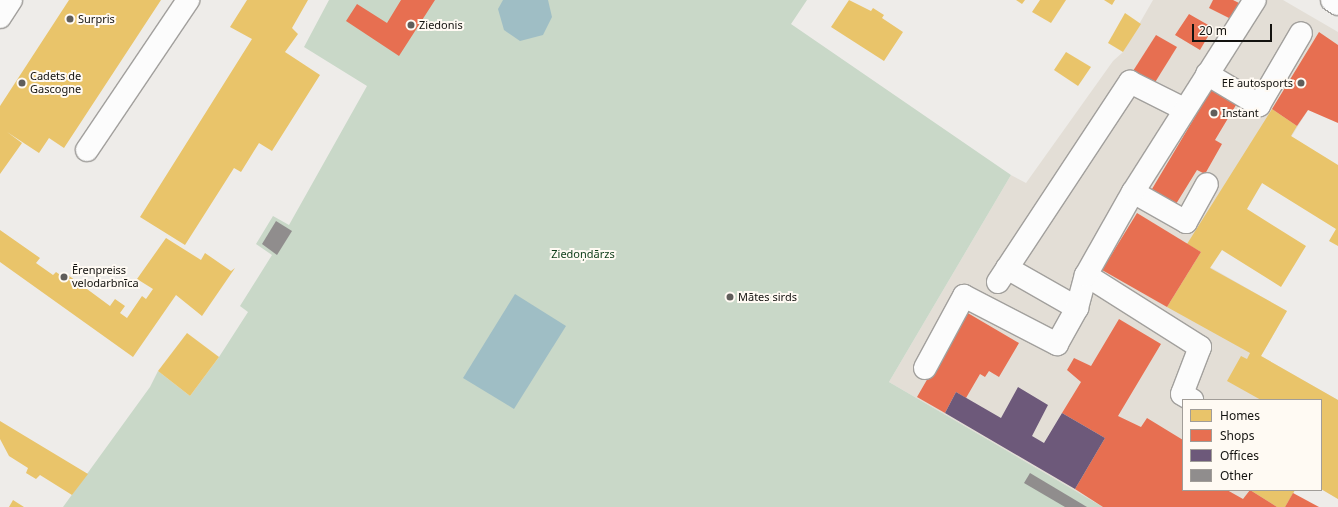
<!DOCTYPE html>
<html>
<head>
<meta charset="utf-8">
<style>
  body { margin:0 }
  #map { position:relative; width:1338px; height:507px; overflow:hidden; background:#eeece9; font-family:"Noto Sans",sans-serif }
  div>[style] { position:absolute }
  .built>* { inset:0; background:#e3ded6 }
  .green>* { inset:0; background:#c9d8c8 }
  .water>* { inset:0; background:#9fbec5 }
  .homes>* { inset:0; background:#e9c46a }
  .shops>* { inset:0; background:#e76f51 }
  .offices>* { inset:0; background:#6d597a }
  .building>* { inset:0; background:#908d8d }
  .roads { filter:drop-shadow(1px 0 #a2a09d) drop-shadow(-1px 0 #a2a09d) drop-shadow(0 1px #a2a09d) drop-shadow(0 -1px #a2a09d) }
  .minor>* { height:22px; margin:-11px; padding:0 11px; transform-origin:11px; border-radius:11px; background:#fcfcfc }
  .major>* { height:22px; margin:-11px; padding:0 11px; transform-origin:11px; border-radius:11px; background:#fcfcfc }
  .dots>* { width:11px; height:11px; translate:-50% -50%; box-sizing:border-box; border:2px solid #fffaf3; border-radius:50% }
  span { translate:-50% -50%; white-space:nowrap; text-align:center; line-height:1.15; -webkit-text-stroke:4px #fffaf3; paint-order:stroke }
  .poi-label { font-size:11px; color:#13120f }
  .left { translate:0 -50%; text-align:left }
  .right { translate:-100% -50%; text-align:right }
  .park-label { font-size:11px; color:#0c3c17 }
  .legend { position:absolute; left:1182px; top:399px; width:140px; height:92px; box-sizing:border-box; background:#fffaf3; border:1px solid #a19d98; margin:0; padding:5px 7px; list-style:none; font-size:12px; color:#13120f }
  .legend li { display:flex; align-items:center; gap:8px; height:20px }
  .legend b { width:20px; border:1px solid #a19d98 }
  .scale { position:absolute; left:1192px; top:24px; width:80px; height:18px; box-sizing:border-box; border:2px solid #13120f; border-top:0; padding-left:5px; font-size:12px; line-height:14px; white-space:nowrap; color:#13120f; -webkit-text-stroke:3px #fffaf3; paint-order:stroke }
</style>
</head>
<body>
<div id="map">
  <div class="built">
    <i style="clip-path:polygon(1153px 0,1283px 0,1338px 32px,1338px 62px,1210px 267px,1287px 311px,1261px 356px,1338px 400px,1338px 499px,1321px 489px,1321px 400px,1183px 400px,1183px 490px,1295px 490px,1285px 507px,1103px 507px,889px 382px,1011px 175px,1026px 183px,1113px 61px,1123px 52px)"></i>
  </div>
  <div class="green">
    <i style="clip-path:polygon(329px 0,807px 0,791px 24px,1011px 175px,889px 382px,1103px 507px,63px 507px,150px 387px,158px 371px,190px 396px,219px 357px,248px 312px,240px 306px,272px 255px,256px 244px,273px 216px,289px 225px,367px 86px,304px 47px)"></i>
  </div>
  <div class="water">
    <i style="clip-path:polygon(503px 0,548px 0,552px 17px,543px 35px,520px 41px,504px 30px,498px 9px)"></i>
    <i style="clip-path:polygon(515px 294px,566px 326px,514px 409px,463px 378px)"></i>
  </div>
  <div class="homes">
    <i style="clip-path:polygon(69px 0,161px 0,64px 148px,49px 138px,39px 153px,7px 132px,22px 143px,0 174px,0 106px)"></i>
    <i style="clip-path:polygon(247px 0,308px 0,292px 28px,298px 34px,285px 52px,320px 75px,272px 151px,259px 143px,241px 172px,234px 168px,185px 245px,140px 217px,252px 39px,230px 27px)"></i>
    <i style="clip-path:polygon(849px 0,871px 11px,873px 8px,884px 15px,882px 18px,903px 32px,884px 61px,831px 27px)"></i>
    <i style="clip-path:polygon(1016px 0,1025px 0,1022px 4px)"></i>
    <i style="clip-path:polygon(1040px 0,1066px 0,1051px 23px,1032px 12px)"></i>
    <i style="clip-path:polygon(1104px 0,1115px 0,1112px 5px)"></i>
    <i style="clip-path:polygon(1125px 13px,1141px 24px,1123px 52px,1108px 43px)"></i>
    <i style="clip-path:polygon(1066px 52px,1091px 67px,1078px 86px,1054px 70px)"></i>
    <i style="clip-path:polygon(1272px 109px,1297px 126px,1291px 136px,1338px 165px,1338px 246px,1329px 241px,1336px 229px,1262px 183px,1247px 209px,1306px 246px,1281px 287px,1222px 250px,1210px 268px,1287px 311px,1261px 356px,1338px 400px,1338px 499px,1321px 489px,1321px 400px,1261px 400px,1227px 381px,1241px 356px,1247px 359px,1250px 353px,1167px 307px,1201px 252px,1187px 244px)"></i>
    <i style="clip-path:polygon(0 230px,40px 258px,36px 263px,53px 275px,56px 272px,66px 279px,68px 275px,110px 306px,115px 299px,125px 306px,120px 313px,127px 318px,142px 296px,146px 299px,153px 289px,137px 279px,166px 238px,201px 260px,205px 253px,231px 271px,235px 268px,202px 316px,176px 295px,133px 357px,0 262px)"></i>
    <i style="clip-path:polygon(187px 333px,219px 357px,190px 396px,158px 371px)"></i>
    <i style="clip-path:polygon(0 421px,88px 474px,72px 495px,40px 475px,36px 479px,26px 473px,28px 468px,9px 456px,0 439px)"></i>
    <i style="clip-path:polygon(1250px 490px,1295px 490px,1285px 507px,1277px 507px)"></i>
    <i style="clip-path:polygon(13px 500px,24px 507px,9px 507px)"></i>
  </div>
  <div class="shops">
    <i style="clip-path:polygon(401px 0,435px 0,399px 56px,346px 21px,357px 4px,387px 23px)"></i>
    <i style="clip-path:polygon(1213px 0,1233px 0,1239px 3px,1231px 19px,1209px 8px)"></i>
    <i style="clip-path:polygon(1189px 14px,1210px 26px,1207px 31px,1210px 33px,1200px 50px,1175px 35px)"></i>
    <i style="clip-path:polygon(1319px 32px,1338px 45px,1338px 123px,1308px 110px,1297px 126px,1272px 109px)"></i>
    <i style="clip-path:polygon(1156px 35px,1177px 47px,1154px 84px,1133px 71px)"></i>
    <i style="clip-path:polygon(1211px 90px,1236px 105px,1215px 140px,1222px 144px,1205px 174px,1197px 170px,1176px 204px,1152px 189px)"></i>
    <i style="clip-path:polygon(1137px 213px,1201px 252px,1167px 307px,1102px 270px)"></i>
    <i style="clip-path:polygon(966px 312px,1019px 343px,999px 377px,989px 371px,985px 377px,980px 374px,966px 398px,956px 392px,945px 413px,917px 397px)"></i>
    <i style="clip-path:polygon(1119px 319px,1161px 344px,1118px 416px,1141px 427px,1147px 418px,1183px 440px,1183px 490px,1227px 490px,1243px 499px,1250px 490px,1277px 507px,1103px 507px,1075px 489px,1105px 438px,1062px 413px,1081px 382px,1067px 370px,1074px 358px,1091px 366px)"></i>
    <i style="clip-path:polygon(1293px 493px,1319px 507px,1285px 507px)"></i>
  </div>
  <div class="offices">
    <i style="clip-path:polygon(1018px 387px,1048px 405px,1032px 436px,1044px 443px,1062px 413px,1105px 438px,1075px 489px,945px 413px,956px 392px,1001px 418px)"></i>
  </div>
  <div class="building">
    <i style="clip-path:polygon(276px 221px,292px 231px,277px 255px,262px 244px)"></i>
    <i style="clip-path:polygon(1030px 473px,1087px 507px,1065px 507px,1024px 483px)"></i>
  </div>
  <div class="roads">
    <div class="minor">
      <i style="left:1332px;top:0;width:7px;rotate:34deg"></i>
      <i style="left:1207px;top:74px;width:61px;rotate:30.8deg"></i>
      <i style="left:1259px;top:105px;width:83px;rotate:-59.7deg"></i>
      <i style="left:87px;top:150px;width:181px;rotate:-56deg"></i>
      <i style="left:1133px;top:192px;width:61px;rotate:29.5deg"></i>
      <i style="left:1186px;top:222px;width:43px;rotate:-61.1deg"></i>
      <i style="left:1007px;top:268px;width:81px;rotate:29.7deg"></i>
      <i style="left:1086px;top:275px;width:135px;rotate:32.3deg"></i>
      <i style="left:1200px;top:347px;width:50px;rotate:111deg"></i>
      <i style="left:1182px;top:394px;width:12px;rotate:31deg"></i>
      <i style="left:998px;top:282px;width:240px;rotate:-56.6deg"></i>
      <i style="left:1130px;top:82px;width:60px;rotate:26.6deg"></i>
      <i style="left:925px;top:368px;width:82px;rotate:-61.6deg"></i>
      <i style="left:964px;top:296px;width:105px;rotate:27.3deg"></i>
      <i style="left:1057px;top:344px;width:41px;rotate:-60.9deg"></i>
      <i style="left:1077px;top:308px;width:34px;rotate:-75deg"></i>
      <i style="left:1086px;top:275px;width:95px;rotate:-60.5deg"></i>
      <i style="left:1133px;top:192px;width:227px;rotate:-57.6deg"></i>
    </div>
    <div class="major">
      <i style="left:0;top:17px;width:20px;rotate:-57deg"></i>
    </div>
  </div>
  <div class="dots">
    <i style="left:70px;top:19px;background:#605e5b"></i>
    <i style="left:411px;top:25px;background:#605e5b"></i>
    <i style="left:22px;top:83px;background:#605e5b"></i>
    <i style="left:1301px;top:83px;background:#605e5b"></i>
    <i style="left:1214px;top:113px;background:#605e5b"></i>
    <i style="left:64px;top:277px;background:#605e5b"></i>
    <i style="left:730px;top:297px;background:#605e5b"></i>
  </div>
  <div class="poi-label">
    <span class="left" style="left:78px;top:19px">Surpris</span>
    <span class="left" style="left:419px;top:25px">Ziedonis</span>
    <span class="left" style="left:30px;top:83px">Cadets de<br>Gascogne</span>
    <span class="right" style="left:1293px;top:83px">EE autosports</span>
    <span class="left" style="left:1222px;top:113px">Instant</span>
    <span class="left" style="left:72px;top:277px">Ērenpreiss<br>velodarbnīca</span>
    <span class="left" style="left:738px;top:297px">Mātes sirds</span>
  </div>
  <div class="park-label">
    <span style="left:583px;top:254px">Ziedoņdārzs</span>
  </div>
  <ul class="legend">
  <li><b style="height:11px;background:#e9c46a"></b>Homes</li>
  <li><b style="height:11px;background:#e76f51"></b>Shops</li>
  <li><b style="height:11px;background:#6d597a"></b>Offices</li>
  <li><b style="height:11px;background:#908d8d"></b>Other</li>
  </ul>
  <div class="scale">20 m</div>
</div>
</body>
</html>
